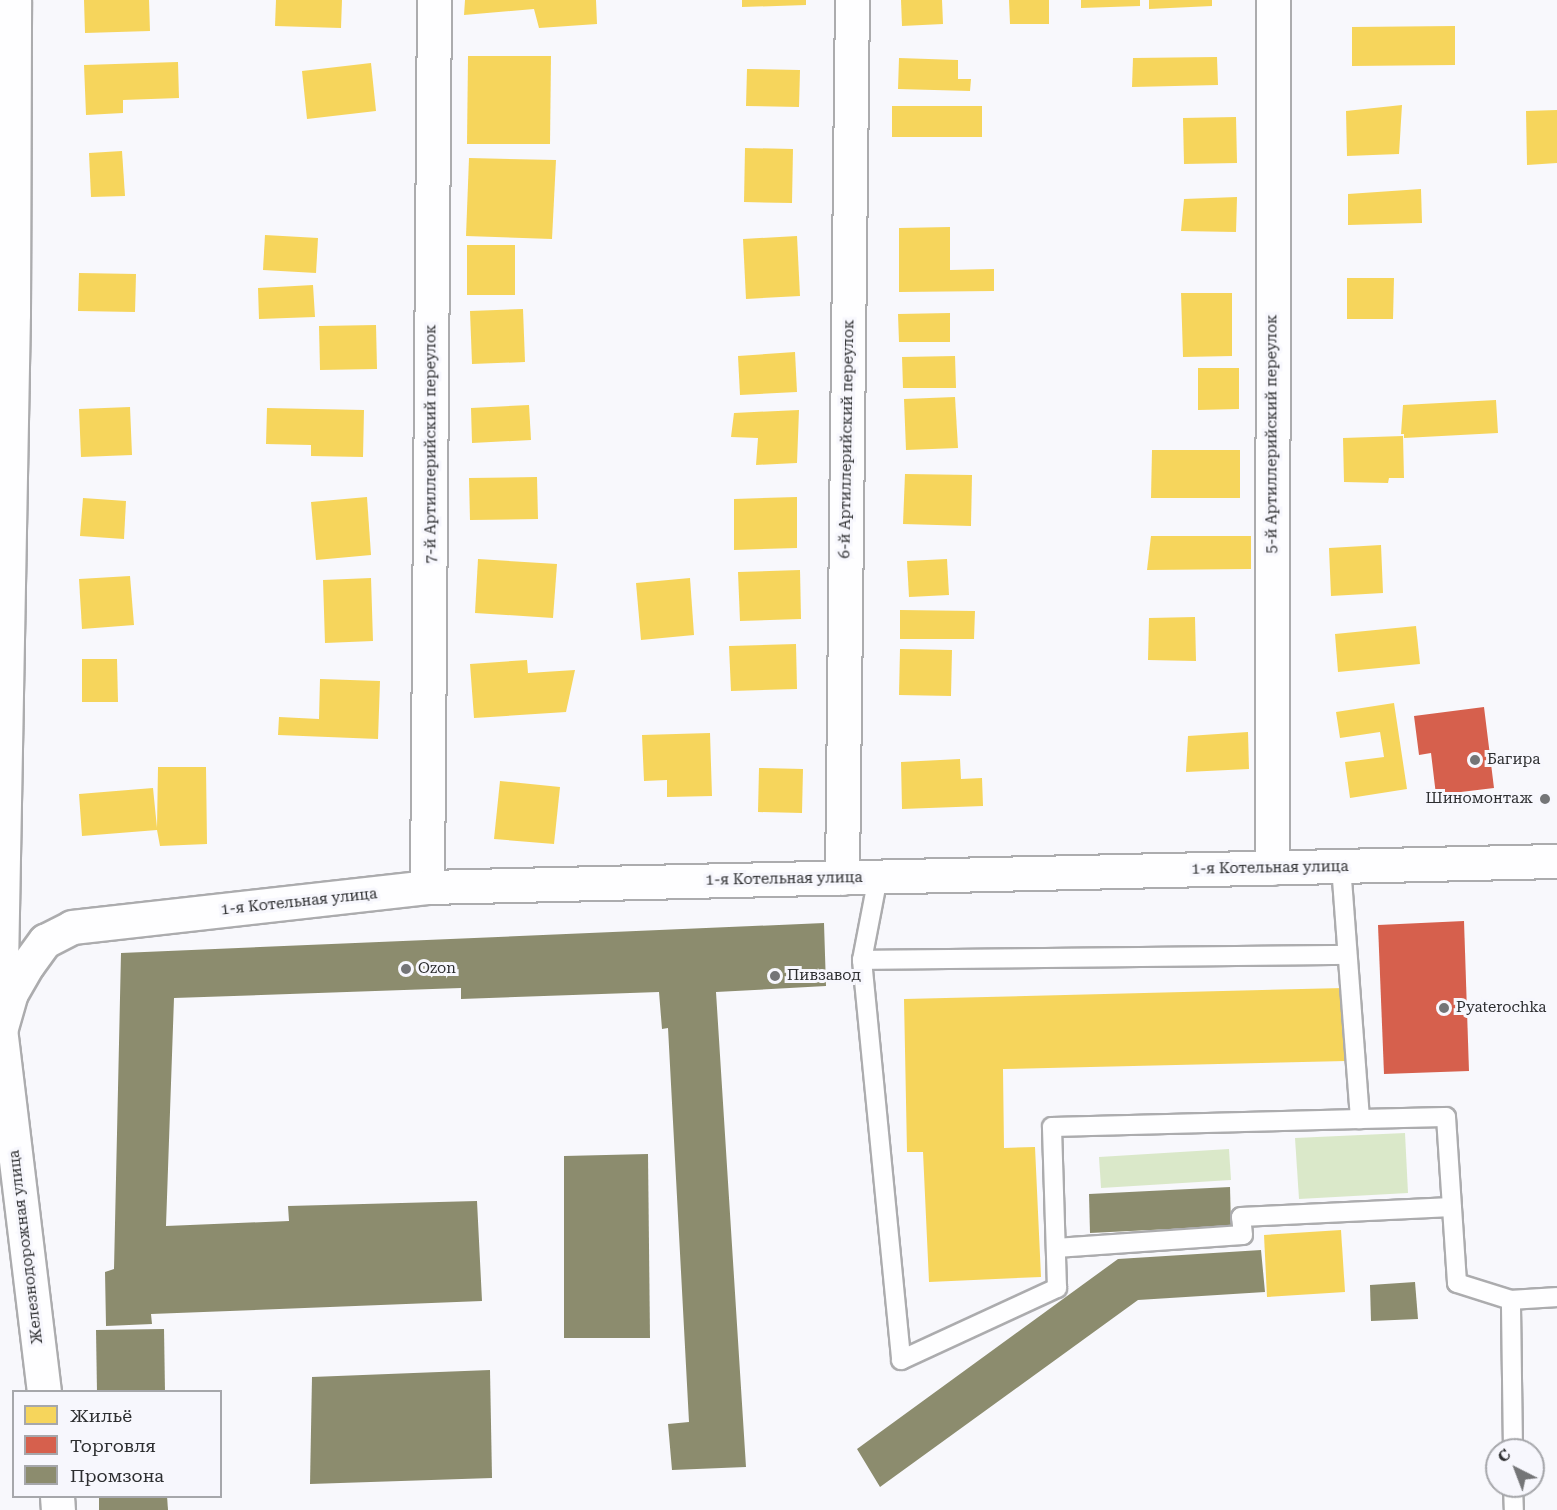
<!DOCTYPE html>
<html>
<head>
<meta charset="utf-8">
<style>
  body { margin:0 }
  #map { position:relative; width:1557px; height:1510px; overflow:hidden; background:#f8f8fc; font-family:"Roboto Serif",serif }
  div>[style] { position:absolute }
  .green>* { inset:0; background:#dae8c9 }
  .homes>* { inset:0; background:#f6d55c }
  .shops>* { inset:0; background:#d6604d }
  .industry>* { inset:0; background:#8c8c6e }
  .roads { filter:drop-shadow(2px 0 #acacae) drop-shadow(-2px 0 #acacae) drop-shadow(0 2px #acacae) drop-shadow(0 -2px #acacae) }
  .service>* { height:18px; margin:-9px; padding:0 9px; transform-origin:9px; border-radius:9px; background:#fefeff }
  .minor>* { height:33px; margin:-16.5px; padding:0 16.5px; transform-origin:16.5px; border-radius:16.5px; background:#fefeff }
  .tertiary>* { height:33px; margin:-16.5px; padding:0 16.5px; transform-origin:16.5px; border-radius:16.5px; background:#fefeff }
  .dots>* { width:16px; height:16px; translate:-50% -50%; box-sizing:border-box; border:3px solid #f7f7fd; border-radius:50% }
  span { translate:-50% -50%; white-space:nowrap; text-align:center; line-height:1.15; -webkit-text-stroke:6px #f7f7fd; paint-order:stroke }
  .street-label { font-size:15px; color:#2d2e30 }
  .poi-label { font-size:15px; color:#2d2e30 }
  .left { translate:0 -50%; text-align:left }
  .right { translate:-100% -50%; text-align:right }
  .legend { position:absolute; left:12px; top:1390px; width:210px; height:108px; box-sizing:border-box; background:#f7f7fd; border:2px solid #a6a7ab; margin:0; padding:8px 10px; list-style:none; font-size:18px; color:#2d2e30 }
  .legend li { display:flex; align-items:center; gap:12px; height:30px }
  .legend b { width:30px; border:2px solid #a6a7ab }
  .north { position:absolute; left:1485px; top:1438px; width:60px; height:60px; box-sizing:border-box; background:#f7f7fd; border:2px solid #a6a7ab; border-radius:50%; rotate:318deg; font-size:16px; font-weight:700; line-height:24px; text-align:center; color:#2d2e30 }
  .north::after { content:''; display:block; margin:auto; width:21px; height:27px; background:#747577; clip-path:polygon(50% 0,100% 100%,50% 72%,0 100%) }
</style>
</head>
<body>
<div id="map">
  <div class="green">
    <i style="clip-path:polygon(1405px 1133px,1408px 1193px,1299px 1199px,1295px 1138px)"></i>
    <i style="clip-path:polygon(1229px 1149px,1231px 1180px,1101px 1188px,1099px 1157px)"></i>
  </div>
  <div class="homes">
    <i style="clip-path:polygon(84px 0,149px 0,150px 31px,85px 33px)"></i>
    <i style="clip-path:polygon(276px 0,342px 0,341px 28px,275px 26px)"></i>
    <i style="clip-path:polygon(465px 0,596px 0,597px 24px,539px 28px,534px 9px,464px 15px)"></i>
    <i style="clip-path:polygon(742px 0,806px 0,806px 5px,742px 7px)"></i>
    <i style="clip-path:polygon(901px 0,942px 0,943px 24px,902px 26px)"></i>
    <i style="clip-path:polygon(1009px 0,1049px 0,1049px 24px,1010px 24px)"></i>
    <i style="clip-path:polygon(1081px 0,1140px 0,1140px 6px,1081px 8px)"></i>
    <i style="clip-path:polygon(1149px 0,1212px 0,1212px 6px,1149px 9px)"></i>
    <i style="clip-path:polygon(1455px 26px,1455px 65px,1352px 66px,1352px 27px)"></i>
    <i style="clip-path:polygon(468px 56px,551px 56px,550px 144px,467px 144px)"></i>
    <i style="clip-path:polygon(1217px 57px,1218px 85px,1132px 87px,1133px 58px)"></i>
    <i style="clip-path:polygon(899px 58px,958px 60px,958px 79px,971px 79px,970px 91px,898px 89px)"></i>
    <i style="clip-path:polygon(178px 62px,179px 98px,123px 100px,123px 113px,86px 115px,84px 65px)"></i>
    <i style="clip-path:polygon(371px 63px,376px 111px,307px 119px,302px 71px)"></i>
    <i style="clip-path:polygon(747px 69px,800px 70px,799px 107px,746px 106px)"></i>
    <i style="clip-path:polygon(1402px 105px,1399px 154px,1347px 156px,1346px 111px)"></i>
    <i style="clip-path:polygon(892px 106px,982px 106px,982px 137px,892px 137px)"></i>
    <i style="clip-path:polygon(1557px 110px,1557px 163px,1527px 165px,1526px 111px)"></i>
    <i style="clip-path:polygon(1236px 117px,1237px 163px,1184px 164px,1183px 118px)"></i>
    <i style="clip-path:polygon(745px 148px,793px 149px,792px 203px,744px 202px)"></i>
    <i style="clip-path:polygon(122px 151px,125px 196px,91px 197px,89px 153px)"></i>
    <i style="clip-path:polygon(469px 158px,556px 160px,552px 239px,466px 236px)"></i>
    <i style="clip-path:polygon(1421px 189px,1422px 223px,1348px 225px,1348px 194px)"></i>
    <i style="clip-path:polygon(1237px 197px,1236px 232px,1181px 231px,1184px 199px)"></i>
    <i style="clip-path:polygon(950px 227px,950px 270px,994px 269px,994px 291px,899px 292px,899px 228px)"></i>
    <i style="clip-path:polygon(265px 235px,318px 238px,316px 273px,263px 270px)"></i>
    <i style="clip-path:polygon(797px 236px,800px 296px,746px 299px,743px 239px)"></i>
    <i style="clip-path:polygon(467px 245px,515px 245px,515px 295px,467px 295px)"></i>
    <i style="clip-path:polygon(79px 273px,136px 274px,135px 312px,78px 311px)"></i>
    <i style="clip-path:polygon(1347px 278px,1394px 278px,1393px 319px,1347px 319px)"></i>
    <i style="clip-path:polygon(313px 285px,315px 317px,259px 319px,258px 288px)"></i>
    <i style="clip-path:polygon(1181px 293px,1232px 293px,1232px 356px,1183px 357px)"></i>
    <i style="clip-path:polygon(523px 309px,525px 362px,472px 364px,470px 311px)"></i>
    <i style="clip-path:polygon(950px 313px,950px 342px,899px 342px,898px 314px)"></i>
    <i style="clip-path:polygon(376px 325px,377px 369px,320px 370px,319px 326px)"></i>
    <i style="clip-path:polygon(795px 352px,797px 392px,740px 395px,738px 356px)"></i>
    <i style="clip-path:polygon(955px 356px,956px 388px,903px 388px,902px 357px)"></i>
    <i style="clip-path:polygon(1198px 368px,1239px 368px,1239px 409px,1198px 410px)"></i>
    <i style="clip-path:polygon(955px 397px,958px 448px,906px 450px,904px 399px)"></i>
    <i style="clip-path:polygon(1496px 400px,1498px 433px,1404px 438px,1404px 434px,1401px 434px,1403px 405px)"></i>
    <i style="clip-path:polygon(529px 405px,531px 440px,472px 443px,471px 408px)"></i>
    <i style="clip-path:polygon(130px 407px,132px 455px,81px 457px,79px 409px)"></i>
    <i style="clip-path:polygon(267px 408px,364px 410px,363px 457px,311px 456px,311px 445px,266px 444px)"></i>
    <i style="clip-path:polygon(799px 410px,797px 463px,756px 465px,758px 438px,731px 437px,734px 413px)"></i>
    <i style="clip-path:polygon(1403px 436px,1404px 478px,1389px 478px,1388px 483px,1344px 482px,1343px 438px)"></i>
    <i style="clip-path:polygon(1152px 450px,1240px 450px,1240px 498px,1151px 498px)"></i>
    <i style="clip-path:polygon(905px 474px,972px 475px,971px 526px,903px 524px)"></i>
    <i style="clip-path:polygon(537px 477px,538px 519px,470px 520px,469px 478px)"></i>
    <i style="clip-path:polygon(367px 497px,371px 555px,316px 560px,311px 502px)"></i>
    <i style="clip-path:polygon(797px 497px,797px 548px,734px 550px,734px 499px)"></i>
    <i style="clip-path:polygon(83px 498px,126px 501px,124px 539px,80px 536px)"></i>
    <i style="clip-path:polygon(1151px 536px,1251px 536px,1251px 569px,1147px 570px)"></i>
    <i style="clip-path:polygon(1381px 545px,1383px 593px,1331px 596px,1329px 548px)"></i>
    <i style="clip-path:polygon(478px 559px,557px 564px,553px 618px,475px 613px)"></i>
    <i style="clip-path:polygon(947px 559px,949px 595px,909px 597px,907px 561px)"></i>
    <i style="clip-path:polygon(800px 570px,801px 619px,740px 621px,738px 572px)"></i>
    <i style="clip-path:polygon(130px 576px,134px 625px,82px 629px,79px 579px)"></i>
    <i style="clip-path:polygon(371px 578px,373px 641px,325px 643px,323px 580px)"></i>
    <i style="clip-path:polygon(690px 578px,694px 635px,641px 640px,636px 583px)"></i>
    <i style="clip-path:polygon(900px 610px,975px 611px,974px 639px,900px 639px)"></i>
    <i style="clip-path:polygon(1195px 617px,1196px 661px,1148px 660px,1149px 618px)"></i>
    <i style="clip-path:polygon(1416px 626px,1420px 664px,1338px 672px,1335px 634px)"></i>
    <i style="clip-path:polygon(796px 644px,797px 689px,731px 691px,729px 646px)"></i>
    <i style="clip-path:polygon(900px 649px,952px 650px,951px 696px,899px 695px)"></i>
    <i style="clip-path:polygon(82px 659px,117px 659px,118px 702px,82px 702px)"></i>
    <i style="clip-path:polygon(527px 660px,528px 673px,575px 670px,566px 712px,474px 718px,470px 664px)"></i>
    <i style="clip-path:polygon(320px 679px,380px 681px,378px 739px,278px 735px,279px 717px,319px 719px)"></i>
    <i style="clip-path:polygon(1394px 703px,1407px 789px,1350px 798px,1345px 762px,1384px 757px,1380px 732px,1340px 738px,1336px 712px)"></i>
    <i style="clip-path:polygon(1248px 732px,1249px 769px,1186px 772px,1188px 736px)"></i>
    <i style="clip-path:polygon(710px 733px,712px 796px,667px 797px,667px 780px,644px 781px,642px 735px)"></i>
    <i style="clip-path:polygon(960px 759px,961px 779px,982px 778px,983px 806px,902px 809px,901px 762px)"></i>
    <i style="clip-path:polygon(158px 767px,206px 767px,207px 844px,160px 846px,157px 830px,82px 836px,79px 794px,153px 788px,157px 828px)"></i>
    <i style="clip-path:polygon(759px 768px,803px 769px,802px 813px,758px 812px)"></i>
    <i style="clip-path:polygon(500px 781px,560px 787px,554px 844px,494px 839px)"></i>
    <i style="clip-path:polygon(1344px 988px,1346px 1061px,1003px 1069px,1004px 1148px,1035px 1147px,1041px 1277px,929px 1282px,923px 1152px,907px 1152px,904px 999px)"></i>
    <i style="clip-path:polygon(1341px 1230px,1345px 1292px,1267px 1297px,1264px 1235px)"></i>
  </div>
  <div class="shops">
    <i style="clip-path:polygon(1484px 707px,1494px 788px,1436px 795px,1431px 753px,1419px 755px,1414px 716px)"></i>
    <i style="clip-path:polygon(1464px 921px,1469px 1071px,1384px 1074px,1378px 925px)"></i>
  </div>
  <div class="industry">
    <i style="clip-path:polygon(824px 923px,826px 986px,716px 992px,746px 1467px,672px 1470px,668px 1424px,689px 1422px,668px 1028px,662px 1029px,659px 992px,461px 999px,461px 988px,174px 998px,166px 1226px,289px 1221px,288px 1206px,477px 1201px,482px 1301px,151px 1314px,152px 1324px,106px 1326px,105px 1272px,114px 1269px,121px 953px)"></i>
    <i style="clip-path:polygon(648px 1154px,650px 1338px,564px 1338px,564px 1156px)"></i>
    <i style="clip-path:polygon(1230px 1187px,1231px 1226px,1090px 1233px,1089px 1194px)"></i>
    <i style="clip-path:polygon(1261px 1250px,1265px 1292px,1138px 1300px,880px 1487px,857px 1449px,1118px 1259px)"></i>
    <i style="clip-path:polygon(1415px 1282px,1418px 1319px,1371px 1321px,1370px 1285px)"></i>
    <i style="clip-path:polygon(164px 1329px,165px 1392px,97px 1392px,96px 1330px)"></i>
    <i style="clip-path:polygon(490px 1370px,492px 1478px,310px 1484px,312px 1377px)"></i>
    <i style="clip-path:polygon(99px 1496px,167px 1496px,168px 1510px,99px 1510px)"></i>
  </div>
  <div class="roads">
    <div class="service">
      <i style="left:1341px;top:866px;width:254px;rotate:85.7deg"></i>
      <i style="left:1360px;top:1119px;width:86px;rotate:-1.3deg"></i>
      <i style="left:1446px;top:1117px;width:166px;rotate:86.2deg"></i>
      <i style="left:1457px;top:1283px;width:57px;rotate:17.5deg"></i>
      <i style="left:878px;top:877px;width:85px;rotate:100.9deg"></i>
      <i style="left:862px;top:960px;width:402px;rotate:84.4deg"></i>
      <i style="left:901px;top:1360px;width:172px;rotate:-24.8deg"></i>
      <i style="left:1057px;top:1288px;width:161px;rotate:-91.8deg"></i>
      <i style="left:1052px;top:1127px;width:308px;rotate:-1.5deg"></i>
      <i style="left:862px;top:960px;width:485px;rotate:-0.6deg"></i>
      <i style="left:1056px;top:1248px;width:187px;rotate:-4deg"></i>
      <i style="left:1243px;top:1235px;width:18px;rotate:-96deg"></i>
      <i style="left:1241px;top:1217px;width:211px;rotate:-2.7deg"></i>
      <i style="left:1513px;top:1450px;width:150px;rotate:-90.8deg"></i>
      <i style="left:1511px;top:1300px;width:46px;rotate:-3.7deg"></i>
      <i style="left:1513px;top:1486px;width:24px;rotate:88deg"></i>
    </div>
    <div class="minor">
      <i style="left:1272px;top:868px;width:868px;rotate:-89.93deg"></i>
      <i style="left:842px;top:878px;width:878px;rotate:-89.35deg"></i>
      <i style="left:427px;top:887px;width:887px;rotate:-89.55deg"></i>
      <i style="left:0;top:1021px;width:707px;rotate:-88.95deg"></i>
      <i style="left:13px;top:314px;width:314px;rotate:-89.8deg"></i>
    </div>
    <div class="tertiary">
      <i style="left:44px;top:1392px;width:364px;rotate:-96.9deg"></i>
      <i style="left:0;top:1031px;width:40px;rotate:-74deg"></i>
      <i style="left:11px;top:993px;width:34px;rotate:-60deg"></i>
      <i style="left:28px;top:964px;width:29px;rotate:-54deg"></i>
      <i style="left:45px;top:941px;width:30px;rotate:-27deg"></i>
      <i style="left:72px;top:927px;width:357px;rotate:-6.4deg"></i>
      <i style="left:427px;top:887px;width:1130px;rotate:-1.32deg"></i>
      <i style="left:57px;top:1496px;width:14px;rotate:86deg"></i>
    </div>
  </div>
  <div class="dots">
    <i style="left:1475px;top:760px;background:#747577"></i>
    <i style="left:1545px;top:799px;background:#747577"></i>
    <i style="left:406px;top:969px;background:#747577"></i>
    <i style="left:775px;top:976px;background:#747577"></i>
    <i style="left:1444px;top:1008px;background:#747577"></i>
  </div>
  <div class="street-label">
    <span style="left:1272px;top:434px;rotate:-90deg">5-й Артиллерийский переулок</span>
    <span style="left:847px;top:439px;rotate:-89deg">6-й Артиллерийский переулок</span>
    <span style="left:431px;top:444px;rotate:-90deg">7-й Артиллерийский переулок</span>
    <span style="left:1270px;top:868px;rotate:-1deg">1-я Котельная улица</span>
    <span style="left:784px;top:879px;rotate:-1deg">1-я Котельная улица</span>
    <span style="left:299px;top:902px;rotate:-6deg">1-я Котельная улица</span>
    <span style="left:26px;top:1247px;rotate:-97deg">Железнодорожная улица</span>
  </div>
  <div class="poi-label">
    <span class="left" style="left:1487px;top:760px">Багира</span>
    <span class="right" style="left:1533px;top:799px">Шиномонтаж</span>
    <span class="left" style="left:418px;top:969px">Ozon</span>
    <span class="left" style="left:787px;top:976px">Пивзавод</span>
    <span class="left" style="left:1456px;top:1008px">Pyaterochka</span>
  </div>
  <ul class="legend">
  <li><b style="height:16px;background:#f6d55c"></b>Жильё</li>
  <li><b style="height:16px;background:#d6604d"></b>Торговля</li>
  <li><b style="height:16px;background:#8c8c6e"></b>Промзона</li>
  </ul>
  <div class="north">С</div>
</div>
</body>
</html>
